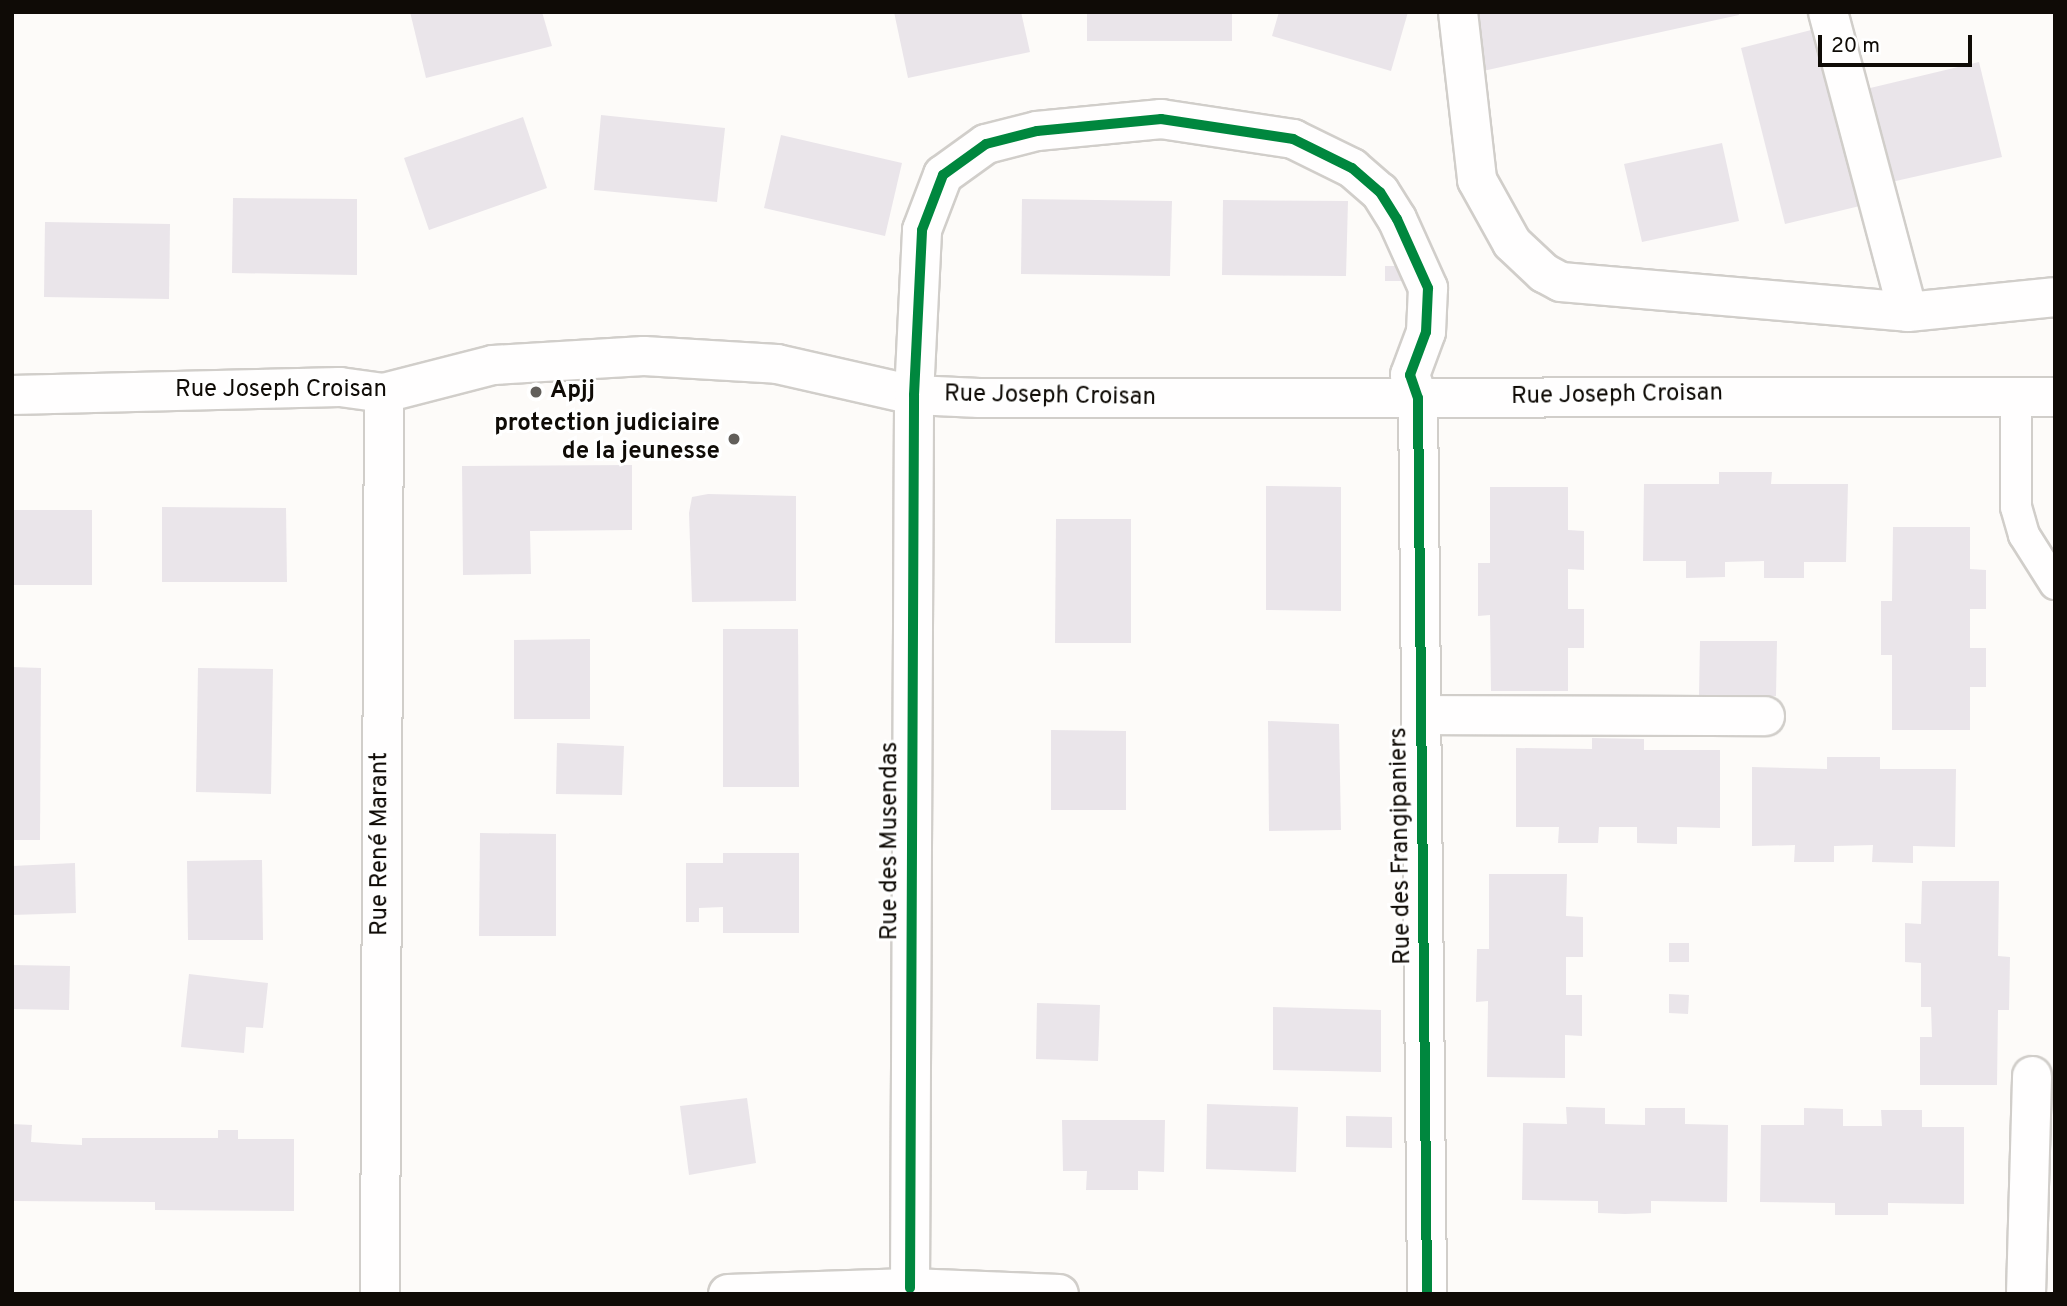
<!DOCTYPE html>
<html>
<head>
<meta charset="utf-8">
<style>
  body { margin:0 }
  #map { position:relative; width:2067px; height:1306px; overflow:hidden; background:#fdfbf9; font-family:Overpass,sans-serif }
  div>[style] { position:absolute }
  .building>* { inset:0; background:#eae5ea }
  .roads { filter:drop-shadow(2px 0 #d1ceca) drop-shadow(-2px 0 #d1ceca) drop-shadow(0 2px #d1ceca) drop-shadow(0 -2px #d1ceca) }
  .lane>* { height:30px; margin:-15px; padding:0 15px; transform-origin:15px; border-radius:15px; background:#fffefe }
  .street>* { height:38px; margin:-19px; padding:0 19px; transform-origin:19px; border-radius:19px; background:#fffefe }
  .cycleway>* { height:10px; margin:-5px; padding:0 5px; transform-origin:5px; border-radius:5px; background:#00873e }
  .dots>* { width:19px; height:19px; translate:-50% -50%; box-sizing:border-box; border:4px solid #fff; border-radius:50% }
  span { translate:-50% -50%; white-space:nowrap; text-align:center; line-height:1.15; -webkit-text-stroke:6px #fff; paint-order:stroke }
  .street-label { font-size:24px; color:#0f0b06 }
  .poi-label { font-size:24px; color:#0f0b06; font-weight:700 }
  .left { translate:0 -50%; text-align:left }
  .right { translate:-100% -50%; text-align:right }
  .frame { position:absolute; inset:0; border:14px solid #0f0b06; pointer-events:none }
  .scale { position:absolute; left:1818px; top:35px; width:154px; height:32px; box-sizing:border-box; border:4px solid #0f0b06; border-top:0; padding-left:9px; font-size:21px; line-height:24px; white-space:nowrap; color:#0f0b06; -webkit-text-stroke:5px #fff; paint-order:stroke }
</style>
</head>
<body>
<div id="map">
  <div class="building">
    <i style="clip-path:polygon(410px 12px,542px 12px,552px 46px,426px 78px)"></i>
    <i style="clip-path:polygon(894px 12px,1021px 12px,1030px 52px,908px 78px)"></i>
    <i style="clip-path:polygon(1087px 12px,1232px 12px,1232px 41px,1087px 41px)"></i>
    <i style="clip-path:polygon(1279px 12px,1408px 12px,1391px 71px,1272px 36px)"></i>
    <i style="clip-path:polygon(1470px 12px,1738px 12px,1739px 15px,1483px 71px)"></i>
    <i style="clip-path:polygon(1819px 28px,1864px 205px,1785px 224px,1741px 48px)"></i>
    <i style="clip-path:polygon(1979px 62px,2002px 157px,1887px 183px,1866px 89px)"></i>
    <i style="clip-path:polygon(601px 115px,725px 128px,717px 202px,594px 190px)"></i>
    <i style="clip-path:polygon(523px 117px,547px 188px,429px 230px,404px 158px)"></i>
    <i style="clip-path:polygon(781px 135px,902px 163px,885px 236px,764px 208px)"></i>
    <i style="clip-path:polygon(1722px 143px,1739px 221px,1642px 242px,1624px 164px)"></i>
    <i style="clip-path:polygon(233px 198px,357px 199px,357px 275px,232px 273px)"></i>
    <i style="clip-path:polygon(1022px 199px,1172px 201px,1170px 276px,1021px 274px)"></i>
    <i style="clip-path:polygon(1223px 200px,1348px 201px,1346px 276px,1222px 275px)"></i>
    <i style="clip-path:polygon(45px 222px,170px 224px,169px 299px,44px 297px)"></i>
    <i style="clip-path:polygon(1385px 266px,1406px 266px,1406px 281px,1385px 281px)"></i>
    <i style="clip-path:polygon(632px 465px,632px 530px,530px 531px,531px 574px,463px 575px,462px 466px)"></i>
    <i style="clip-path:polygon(1719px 472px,1772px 472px,1771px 484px,1848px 484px,1846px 562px,1804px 562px,1804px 578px,1764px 578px,1764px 561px,1725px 562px,1725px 577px,1686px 578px,1686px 561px,1643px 561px,1644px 484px,1719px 484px)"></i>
    <i style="clip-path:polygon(1266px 486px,1341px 487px,1341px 611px,1266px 610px)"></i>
    <i style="clip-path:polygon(1490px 487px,1568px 487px,1568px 530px,1584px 531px,1584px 570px,1568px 569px,1568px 609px,1584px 609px,1584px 648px,1568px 648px,1568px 691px,1491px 691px,1490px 615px,1478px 616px,1478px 563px,1490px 563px)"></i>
    <i style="clip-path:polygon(708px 494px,796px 496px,796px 601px,692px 602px,689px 513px,692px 497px)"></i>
    <i style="clip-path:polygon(162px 507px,286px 508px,287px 582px,162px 582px)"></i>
    <i style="clip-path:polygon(12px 510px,92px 510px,92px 585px,12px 585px)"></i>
    <i style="clip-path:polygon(1056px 519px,1131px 519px,1131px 643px,1055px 643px)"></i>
    <i style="clip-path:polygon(1893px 527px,1970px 527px,1970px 569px,1986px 570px,1986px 609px,1970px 609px,1970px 648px,1986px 648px,1986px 687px,1970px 687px,1970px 730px,1892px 730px,1892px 655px,1881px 655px,1881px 601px,1892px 601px)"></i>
    <i style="clip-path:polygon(723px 629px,798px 629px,799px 787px,723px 787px)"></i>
    <i style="clip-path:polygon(590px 639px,590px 719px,514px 719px,514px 640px)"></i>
    <i style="clip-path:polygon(1700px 641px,1777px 641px,1776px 696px,1699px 695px)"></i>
    <i style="clip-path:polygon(12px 667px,41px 668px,40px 840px,12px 840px)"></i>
    <i style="clip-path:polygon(198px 668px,273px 669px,271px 794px,196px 792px)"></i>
    <i style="clip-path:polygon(1268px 721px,1339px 724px,1341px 830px,1269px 831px)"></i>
    <i style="clip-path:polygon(1051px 730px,1126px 731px,1126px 810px,1051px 810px)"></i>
    <i style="clip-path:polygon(1592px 738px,1644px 739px,1644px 750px,1720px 750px,1720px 828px,1677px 827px,1677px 844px,1637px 843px,1637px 827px,1599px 827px,1598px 843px,1558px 843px,1559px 827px,1516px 827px,1516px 748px,1592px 749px)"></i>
    <i style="clip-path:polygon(557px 743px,624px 746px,622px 795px,556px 794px)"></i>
    <i style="clip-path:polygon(1827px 757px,1880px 757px,1880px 769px,1956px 769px,1955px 847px,1913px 846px,1913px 863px,1872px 862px,1873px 845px,1834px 846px,1834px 862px,1794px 862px,1795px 845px,1752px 846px,1752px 767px,1827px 769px)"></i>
    <i style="clip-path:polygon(480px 833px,556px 834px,556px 936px,479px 936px)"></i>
    <i style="clip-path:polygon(723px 853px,799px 853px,799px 933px,723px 933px,723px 907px,699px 908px,699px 922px,686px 922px,686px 863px,723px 863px)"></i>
    <i style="clip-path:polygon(262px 860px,263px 940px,188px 940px,187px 861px)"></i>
    <i style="clip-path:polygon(75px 863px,76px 913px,12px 915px,12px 866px)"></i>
    <i style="clip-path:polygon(1489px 874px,1567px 874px,1566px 916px,1583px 917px,1583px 957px,1566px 957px,1566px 995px,1582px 995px,1582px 1036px,1565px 1035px,1565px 1078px,1487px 1077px,1488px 1001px,1476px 1002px,1477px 949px,1489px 949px)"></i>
    <i style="clip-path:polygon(1922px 881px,1999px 881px,1998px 956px,2010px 957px,2009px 1010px,1998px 1010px,1997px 1085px,1920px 1085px,1920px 1037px,1932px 1037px,1931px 1007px,1921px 1007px,1921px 963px,1905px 962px,1905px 923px,1921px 924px)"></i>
    <i style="clip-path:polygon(1669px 943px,1689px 943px,1689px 962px,1669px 962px)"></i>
    <i style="clip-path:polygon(12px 965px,70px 966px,69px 1010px,12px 1009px)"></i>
    <i style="clip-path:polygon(189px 974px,268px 983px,263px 1028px,246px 1027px,244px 1053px,181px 1047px)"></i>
    <i style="clip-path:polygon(1669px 994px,1689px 995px,1688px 1014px,1669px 1013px)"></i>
    <i style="clip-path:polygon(1037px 1003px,1100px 1005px,1098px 1061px,1036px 1059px)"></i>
    <i style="clip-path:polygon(1273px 1007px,1381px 1010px,1381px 1072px,1273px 1070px)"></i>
    <i style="clip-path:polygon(747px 1098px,756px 1163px,689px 1175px,680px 1106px)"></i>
    <i style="clip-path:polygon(1207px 1104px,1298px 1107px,1296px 1172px,1206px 1169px)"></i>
    <i style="clip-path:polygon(1566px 1107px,1605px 1108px,1605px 1124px,1645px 1125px,1645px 1108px,1685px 1108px,1685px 1124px,1728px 1125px,1727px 1202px,1651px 1201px,1651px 1213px,1625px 1214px,1598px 1213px,1598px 1201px,1522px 1200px,1523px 1123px,1567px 1124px)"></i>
    <i style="clip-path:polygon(1804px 1108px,1843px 1109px,1843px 1126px,1882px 1126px,1881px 1110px,1922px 1110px,1922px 1127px,1964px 1127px,1964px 1204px,1888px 1203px,1888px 1215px,1835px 1215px,1835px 1203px,1760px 1202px,1761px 1125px,1804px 1125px)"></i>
    <i style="clip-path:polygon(1346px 1116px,1392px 1117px,1392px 1148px,1346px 1147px)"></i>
    <i style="clip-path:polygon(1062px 1120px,1165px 1120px,1164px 1172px,1138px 1171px,1138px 1190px,1086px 1190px,1087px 1171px,1063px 1171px)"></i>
    <i style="clip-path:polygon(12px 1124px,32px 1125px,31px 1142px,60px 1144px,82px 1145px,82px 1138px,218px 1138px,218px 1130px,238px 1130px,238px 1139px,294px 1139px,294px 1211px,155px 1210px,155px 1202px,12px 1201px)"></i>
  </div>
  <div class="roads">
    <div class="lane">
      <i style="left:2016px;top:397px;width:110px;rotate:90deg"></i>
      <i style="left:2016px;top:507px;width:29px;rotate:74deg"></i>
      <i style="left:2024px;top:535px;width:58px;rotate:57.7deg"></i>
    </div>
    <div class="street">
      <i style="left:1458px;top:12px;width:169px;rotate:83.5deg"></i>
      <i style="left:1477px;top:180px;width:72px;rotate:60.9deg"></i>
      <i style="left:1512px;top:243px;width:44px;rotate:43.2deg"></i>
      <i style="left:1544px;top:273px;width:19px;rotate:28deg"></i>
      <i style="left:1561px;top:282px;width:348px;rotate:4.9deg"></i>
      <i style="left:1908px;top:312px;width:148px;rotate:-5.8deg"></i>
      <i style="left:1828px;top:12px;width:310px;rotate:75.1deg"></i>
      <i style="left:12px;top:395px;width:328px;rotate:-1.4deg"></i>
      <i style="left:340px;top:387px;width:44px;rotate:7.8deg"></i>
      <i style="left:384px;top:393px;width:113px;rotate:-14.4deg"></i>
      <i style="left:493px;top:365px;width:151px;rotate:-3.4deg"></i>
      <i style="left:644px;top:356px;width:133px;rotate:3.4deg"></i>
      <i style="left:777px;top:364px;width:140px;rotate:12.8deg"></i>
      <i style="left:914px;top:395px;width:65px;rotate:2.6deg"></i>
      <i style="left:979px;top:398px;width:1076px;rotate:-0.05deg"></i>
      <i style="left:1422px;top:715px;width:343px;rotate:0.2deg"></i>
      <i style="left:910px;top:1288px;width:893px;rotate:-89.74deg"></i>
      <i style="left:914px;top:395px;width:165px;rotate:-87.2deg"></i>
      <i style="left:922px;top:230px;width:59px;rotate:-69.1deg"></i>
      <i style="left:943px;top:175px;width:53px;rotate:-35.8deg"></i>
      <i style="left:986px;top:144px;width:53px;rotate:-14.3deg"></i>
      <i style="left:1037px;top:131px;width:125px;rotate:-5.5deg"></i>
      <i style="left:1161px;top:119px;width:134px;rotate:8.6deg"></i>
      <i style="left:1293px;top:139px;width:66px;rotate:26.2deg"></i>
      <i style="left:1352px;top:168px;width:37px;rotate:41deg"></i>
      <i style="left:1380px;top:192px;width:32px;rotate:58deg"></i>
      <i style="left:1397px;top:219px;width:76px;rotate:65.8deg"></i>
      <i style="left:1428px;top:288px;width:44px;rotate:92.6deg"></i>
      <i style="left:1426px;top:332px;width:46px;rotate:110.4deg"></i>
      <i style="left:1410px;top:375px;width:24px;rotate:71deg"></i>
      <i style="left:1418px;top:398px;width:896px;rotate:89.42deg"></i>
      <i style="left:380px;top:1294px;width:901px;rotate:-89.75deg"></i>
      <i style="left:728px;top:1294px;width:182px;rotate:-1.9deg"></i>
      <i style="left:910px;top:1288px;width:149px;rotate:2.3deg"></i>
      <i style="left:2026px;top:1294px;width:218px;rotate:-88.4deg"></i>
    </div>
  </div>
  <div class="cycleway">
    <i style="left:910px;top:1288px;width:893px;rotate:-89.74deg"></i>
    <i style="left:914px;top:395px;width:165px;rotate:-87.2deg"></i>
    <i style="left:922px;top:230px;width:59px;rotate:-69.1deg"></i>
    <i style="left:943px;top:175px;width:53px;rotate:-35.8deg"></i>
    <i style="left:986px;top:144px;width:53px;rotate:-14.3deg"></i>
    <i style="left:1037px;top:131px;width:125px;rotate:-5.5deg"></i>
    <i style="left:1161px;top:119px;width:134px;rotate:8.6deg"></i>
    <i style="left:1293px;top:139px;width:66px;rotate:26.2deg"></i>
    <i style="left:1352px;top:168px;width:37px;rotate:41deg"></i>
    <i style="left:1380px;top:192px;width:32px;rotate:58deg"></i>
    <i style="left:1397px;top:219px;width:76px;rotate:65.8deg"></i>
    <i style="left:1428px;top:288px;width:44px;rotate:92.6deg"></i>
    <i style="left:1426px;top:332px;width:46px;rotate:110.4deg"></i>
    <i style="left:1410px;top:375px;width:24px;rotate:71deg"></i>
    <i style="left:1418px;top:398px;width:896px;rotate:89.42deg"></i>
  </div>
  <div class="dots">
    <i style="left:536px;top:392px;background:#625f5b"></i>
    <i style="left:734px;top:439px;background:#625f5b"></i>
  </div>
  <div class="street-label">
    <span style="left:281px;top:391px">Rue Joseph Croisan</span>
    <span style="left:1617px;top:396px;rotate:-1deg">Rue Joseph Croisan</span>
    <span style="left:1050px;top:397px;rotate:1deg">Rue Joseph Croisan</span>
    <span style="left:891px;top:841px;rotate:-90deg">Rue des Musendas</span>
    <span style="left:381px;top:844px;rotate:-90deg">Rue René Marant</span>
    <span style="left:1402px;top:846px;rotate:-91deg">Rue des Frangipaniers</span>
  </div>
  <div class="poi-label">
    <span class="left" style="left:550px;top:392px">Apjj</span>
    <span class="right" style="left:720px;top:439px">protection judiciaire<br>de la jeunesse</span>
  </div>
  <div class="frame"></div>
  <div class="scale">20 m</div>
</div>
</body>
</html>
